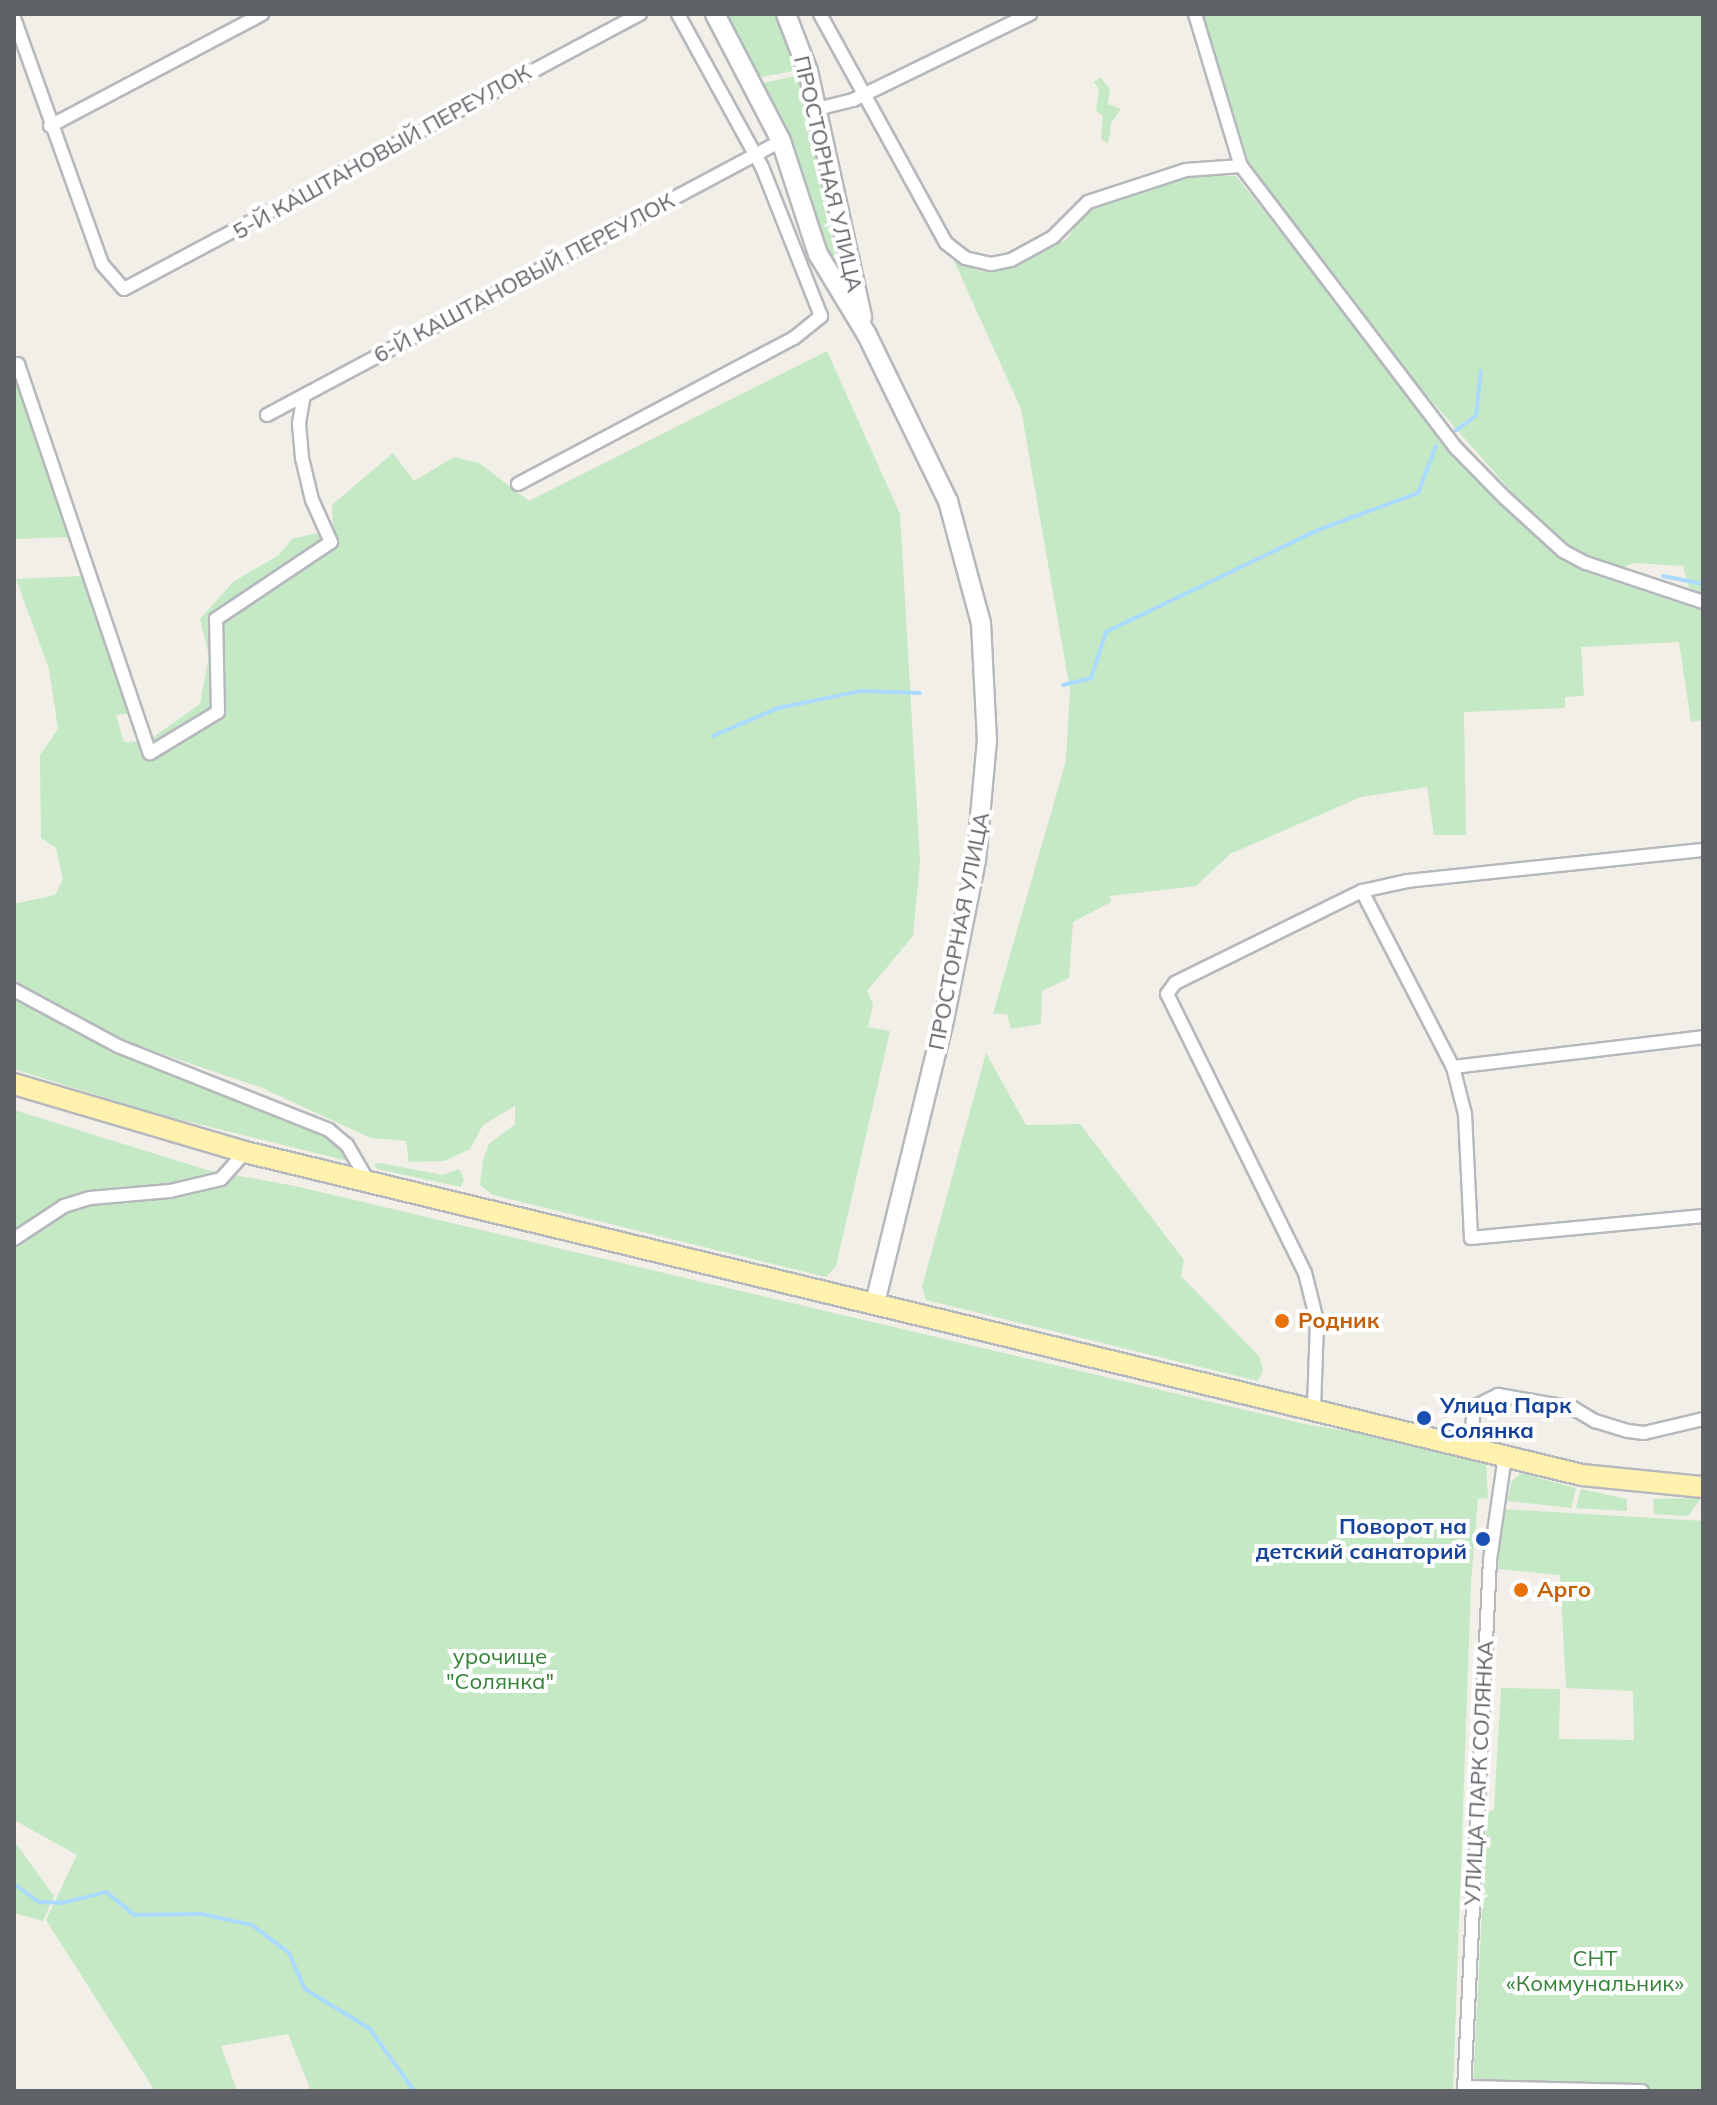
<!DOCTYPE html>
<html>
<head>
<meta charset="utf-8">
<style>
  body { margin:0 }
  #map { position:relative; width:1717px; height:2105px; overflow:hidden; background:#f1efe8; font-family:Mulish,sans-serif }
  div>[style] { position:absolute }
  .green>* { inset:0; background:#c5e8c5 }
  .stream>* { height:4px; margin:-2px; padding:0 2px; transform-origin:2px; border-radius:2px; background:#aadaff }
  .roads { filter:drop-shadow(2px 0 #b5b8bc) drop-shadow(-2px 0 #b5b8bc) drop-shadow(0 2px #b5b8bc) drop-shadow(0 -2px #b5b8bc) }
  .minor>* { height:12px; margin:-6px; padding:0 6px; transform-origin:6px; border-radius:6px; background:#fff }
  .secondary>* { height:18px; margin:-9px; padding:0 9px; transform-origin:9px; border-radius:9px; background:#fff }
  .primary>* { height:20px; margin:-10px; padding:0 10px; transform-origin:10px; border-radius:10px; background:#fff2af }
  .dots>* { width:22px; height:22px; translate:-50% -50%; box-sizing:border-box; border:4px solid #fff; border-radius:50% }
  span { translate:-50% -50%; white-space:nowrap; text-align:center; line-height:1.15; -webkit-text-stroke:8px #fff; paint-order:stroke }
  .street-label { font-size:22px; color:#5f6368 }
  .food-label { font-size:22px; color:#c56008; font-weight:700 }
  .left { translate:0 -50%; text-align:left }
  .transit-label { font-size:22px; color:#164399; font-weight:700 }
  .right { translate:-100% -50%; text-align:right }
  .park-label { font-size:22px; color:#348238 }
  .frame { position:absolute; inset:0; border:16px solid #5f6368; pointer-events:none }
</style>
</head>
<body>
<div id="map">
  <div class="green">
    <i style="clip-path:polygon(725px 14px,775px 14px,799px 70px,760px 77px)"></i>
    <i style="clip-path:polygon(1203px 14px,1703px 14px,1703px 594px,1690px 590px,1683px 566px,1634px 563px,1619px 569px,1566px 546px,1539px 523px,1399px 364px,1251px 169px)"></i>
    <i style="clip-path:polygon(800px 75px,835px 253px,832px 258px,790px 141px,763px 83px)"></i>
    <i style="clip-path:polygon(1100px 77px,1110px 89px,1108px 104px,1121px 109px,1111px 123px,1108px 144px,1101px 139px,1103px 116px,1096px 111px,1099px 89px,1094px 82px)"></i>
    <i style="clip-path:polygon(1197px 174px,1236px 176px,1457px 456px,1569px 563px,1703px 610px,1703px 720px,1691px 722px,1679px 642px,1581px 647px,1584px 696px,1565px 697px,1565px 708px,1464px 712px,1466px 835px,1434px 835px,1427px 787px,1361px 797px,1230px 854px,1196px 886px,1110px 896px,1111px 902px,1073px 922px,1069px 978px,1042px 991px,1041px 1024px,1011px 1029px,1007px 1014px,993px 1014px,1066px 761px,1070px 690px,1021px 409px,954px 261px,981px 271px,1013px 267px,1067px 239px,1086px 210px)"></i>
    <i style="clip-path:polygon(827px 351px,900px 514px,920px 861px,913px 936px,867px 991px,873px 1005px,868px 1027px,890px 1031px,836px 1266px,826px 1277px,493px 1195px,480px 1185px,483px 1160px,489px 1144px,515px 1124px,515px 1106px,483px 1125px,470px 1149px,444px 1161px,409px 1162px,406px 1141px,371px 1138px,262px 1088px,124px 1041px,14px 981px,14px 904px,55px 895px,63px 879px,56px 848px,41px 838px,40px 755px,58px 729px,49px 669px,16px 579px,83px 576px,130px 713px,116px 715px,124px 742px,148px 741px,200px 704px,209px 656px,200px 619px,233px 582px,279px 555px,292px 539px,333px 529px,332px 505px,393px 453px,414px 481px,454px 457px,479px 463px,529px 501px)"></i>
    <i style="clip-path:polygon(14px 377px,69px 537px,14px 539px)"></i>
    <i style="clip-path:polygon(14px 996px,118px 1051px,329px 1135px,348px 1161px,154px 1113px,14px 1069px)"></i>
    <i style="clip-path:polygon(986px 1053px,1026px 1125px,1080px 1124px,1184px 1260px,1181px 1276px,1259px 1356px,1263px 1370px,1258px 1381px,926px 1300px,922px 1287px)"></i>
    <i style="clip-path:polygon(14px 1110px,207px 1170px,295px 1186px,1305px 1424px,1416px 1443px,1486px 1464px,1488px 1498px,1478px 1499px,1471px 1583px,1453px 2091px,311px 2091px,288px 2034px,221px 2046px,237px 2091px,155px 2091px,46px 1920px,77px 1855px,14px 1820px)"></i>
    <i style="clip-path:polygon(380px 1163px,443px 1175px,459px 1169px,464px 1179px,461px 1187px,377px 1169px,374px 1164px)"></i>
    <i style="clip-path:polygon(1521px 1473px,1576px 1488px,1571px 1508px,1507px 1501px,1512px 1481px)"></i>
    <i style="clip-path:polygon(1581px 1489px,1627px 1499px,1627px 1511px,1576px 1508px)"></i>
    <i style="clip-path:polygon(1701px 1498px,1688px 1516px,1654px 1514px,1653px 1499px)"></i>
    <i style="clip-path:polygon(1502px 1509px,1703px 1521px,1703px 2091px,1473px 2086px,1487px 1814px,1494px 1809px,1501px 1688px,1560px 1689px,1559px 1739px,1634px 1740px,1633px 1691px,1566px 1688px,1560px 1575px,1498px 1569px)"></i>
    <i style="clip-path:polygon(14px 1841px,54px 1896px,43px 1921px,14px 1913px)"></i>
  </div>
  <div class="stream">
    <i style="left:1455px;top:431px;width:26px;rotate:-36deg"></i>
    <i style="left:1476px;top:416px;width:45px;rotate:-83.7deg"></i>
    <i style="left:1663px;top:576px;width:41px;rotate:11.3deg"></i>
    <i style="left:1063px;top:685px;width:29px;rotate:-14deg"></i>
    <i style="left:1091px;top:678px;width:48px;rotate:-71.9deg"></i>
    <i style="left:1106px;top:632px;width:235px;rotate:-25.7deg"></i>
    <i style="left:1318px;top:530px;width:107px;rotate:-20.3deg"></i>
    <i style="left:1418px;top:493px;width:50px;rotate:-69deg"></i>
    <i style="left:713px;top:736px;width:71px;rotate:-23.3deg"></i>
    <i style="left:778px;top:708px;width:85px;rotate:-11.6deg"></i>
    <i style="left:861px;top:691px;width:59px;rotate:1.9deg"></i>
    <i style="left:14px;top:1884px;width:31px;rotate:36deg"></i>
    <i style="left:39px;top:1902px;width:23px;rotate:2deg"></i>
    <i style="left:62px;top:1903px;width:45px;rotate:-14deg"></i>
    <i style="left:106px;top:1892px;width:36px;rotate:39deg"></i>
    <i style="left:134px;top:1915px;width:67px;rotate:-0.9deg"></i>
    <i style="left:201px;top:1914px;width:52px;rotate:12.2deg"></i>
    <i style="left:252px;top:1925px;width:46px;rotate:37.1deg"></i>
    <i style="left:289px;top:1953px;width:39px;rotate:66deg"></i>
    <i style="left:305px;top:1989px;width:76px;rotate:31.6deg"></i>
    <i style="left:370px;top:2029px;width:76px;rotate:54.6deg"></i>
  </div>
  <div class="roads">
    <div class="minor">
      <i style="left:820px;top:14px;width:261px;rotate:61.2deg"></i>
      <i style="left:946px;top:243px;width:24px;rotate:38deg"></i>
      <i style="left:965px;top:258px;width:27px;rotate:13deg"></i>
      <i style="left:991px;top:264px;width:20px;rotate:-11deg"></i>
      <i style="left:1011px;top:260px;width:48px;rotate:-28.7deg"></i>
      <i style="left:1053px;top:237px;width:49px;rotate:-45deg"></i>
      <i style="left:1088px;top:202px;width:103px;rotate:-18.1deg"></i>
      <i style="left:1186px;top:170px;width:55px;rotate:-4.2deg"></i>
      <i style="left:1241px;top:166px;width:355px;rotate:52.7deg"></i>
      <i style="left:1456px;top:448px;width:70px;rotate:45.6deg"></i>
      <i style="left:1505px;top:498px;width:79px;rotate:42.4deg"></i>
      <i style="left:1563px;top:551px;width:26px;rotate:28deg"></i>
      <i style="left:1586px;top:563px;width:123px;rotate:18.4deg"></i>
      <i style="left:1195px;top:14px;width:159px;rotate:73.2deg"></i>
      <i style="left:14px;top:18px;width:261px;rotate:70.3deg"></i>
      <i style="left:102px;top:264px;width:33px;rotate:49deg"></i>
      <i style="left:124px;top:289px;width:585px;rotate:-28.06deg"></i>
      <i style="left:817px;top:109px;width:37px;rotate:-14deg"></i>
      <i style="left:853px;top:100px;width:197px;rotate:-25.9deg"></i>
      <i style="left:50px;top:126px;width:240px;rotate:-27.8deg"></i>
      <i style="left:18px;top:364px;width:411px;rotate:71.3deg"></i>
      <i style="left:150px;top:753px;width:79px;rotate:-31.1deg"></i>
      <i style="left:218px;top:712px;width:93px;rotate:-91.2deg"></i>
      <i style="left:216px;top:619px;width:138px;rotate:-33.8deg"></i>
      <i style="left:331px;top:542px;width:46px;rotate:-114.3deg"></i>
      <i style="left:312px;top:500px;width:43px;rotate:-103.4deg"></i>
      <i style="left:302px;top:458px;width:35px;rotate:-95deg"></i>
      <i style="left:299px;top:423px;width:28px;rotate:-80deg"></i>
      <i style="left:267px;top:415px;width:582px;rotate:-28.06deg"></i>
      <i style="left:518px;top:484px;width:312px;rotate:-27.9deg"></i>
      <i style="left:794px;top:338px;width:35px;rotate:-39deg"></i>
      <i style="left:821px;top:316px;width:160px;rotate:-111.6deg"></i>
      <i style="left:762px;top:167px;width:175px;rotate:-118.8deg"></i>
      <i style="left:1362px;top:891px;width:198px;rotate:62.7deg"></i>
      <i style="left:1453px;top:1067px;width:252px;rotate:-6.8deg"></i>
      <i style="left:14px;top:990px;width:118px;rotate:28.3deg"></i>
      <i style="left:118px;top:1046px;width:227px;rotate:21.7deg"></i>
      <i style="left:329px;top:1130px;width:23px;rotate:40deg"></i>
      <i style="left:347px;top:1145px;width:42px;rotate:59.7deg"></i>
      <i style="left:1453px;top:1067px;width:49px;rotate:75.7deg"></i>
      <i style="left:1465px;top:1114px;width:124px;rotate:87.2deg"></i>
      <i style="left:1471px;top:1238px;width:233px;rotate:-5.4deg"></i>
      <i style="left:14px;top:1239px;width:60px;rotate:-33.4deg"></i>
      <i style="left:64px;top:1206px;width:27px;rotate:-17deg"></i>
      <i style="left:90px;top:1198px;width:80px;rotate:-5deg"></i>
      <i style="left:170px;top:1191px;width:52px;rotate:-13.2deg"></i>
      <i style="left:221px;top:1179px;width:36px;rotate:-48deg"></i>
      <i style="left:1314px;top:1408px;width:87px;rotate:-88deg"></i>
      <i style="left:1317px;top:1321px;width:49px;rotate:-104deg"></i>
      <i style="left:1305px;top:1273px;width:311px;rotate:-116.3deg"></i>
      <i style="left:1167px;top:994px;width:14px;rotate:-54deg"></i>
      <i style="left:1175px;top:983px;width:208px;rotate:-26.2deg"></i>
      <i style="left:1362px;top:891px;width:46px;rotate:-12.5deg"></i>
      <i style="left:1407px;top:881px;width:298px;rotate:-6deg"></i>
      <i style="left:1471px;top:1446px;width:39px;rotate:-86deg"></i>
      <i style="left:1474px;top:1407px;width:27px;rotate:-27deg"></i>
      <i style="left:1498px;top:1395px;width:76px;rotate:9.8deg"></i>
      <i style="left:1573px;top:1408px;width:26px;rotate:31deg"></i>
      <i style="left:1595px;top:1421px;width:34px;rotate:17deg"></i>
      <i style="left:1628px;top:1431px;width:16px;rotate:7deg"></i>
      <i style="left:1644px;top:1433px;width:61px;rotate:-13.3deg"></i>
      <i style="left:1464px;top:2087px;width:178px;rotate:1.3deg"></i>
      <i style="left:1464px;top:2091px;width:532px;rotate:-87.2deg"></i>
      <i style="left:1490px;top:1560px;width:105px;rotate:-81.8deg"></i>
    </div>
    <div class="secondary">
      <i style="left:715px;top:14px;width:143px;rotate:62.5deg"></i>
      <i style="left:781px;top:141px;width:119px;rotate:71.9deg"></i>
      <i style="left:818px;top:254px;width:95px;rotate:58.8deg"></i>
      <i style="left:867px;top:335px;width:185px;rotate:64deg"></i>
      <i style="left:948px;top:501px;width:126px;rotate:74.9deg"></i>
      <i style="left:981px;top:623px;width:117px;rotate:87.1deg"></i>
      <i style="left:987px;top:740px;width:121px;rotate:95.2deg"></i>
      <i style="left:976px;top:860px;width:163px;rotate:101.3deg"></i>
      <i style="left:944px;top:1020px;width:291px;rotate:103.7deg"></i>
      <i style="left:786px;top:14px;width:61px;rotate:68.9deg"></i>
      <i style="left:808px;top:71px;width:252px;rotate:77.6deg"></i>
    </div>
    <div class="primary">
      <i style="left:14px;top:1084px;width:241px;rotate:16.4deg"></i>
      <i style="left:245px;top:1152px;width:1375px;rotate:13.58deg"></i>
      <i style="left:1582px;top:1475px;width:122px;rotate:5.7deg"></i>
    </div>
  </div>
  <div class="dots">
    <i style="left:1282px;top:1321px;background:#e8710a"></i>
    <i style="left:1424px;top:1418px;background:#1a4fb4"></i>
    <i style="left:1483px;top:1539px;background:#1a4fb4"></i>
    <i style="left:1521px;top:1590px;background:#e8710a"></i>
  </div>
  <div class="street-label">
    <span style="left:382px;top:152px;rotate:-29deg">5-Й КАШТАНОВЫЙ ПЕРЕУЛОК</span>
    <span style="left:828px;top:174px;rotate:77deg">ПРОСТОРНАЯ УЛИЦА</span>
    <span style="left:524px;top:278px;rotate:-28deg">6-Й КАШТАНОВЫЙ ПЕРЕУЛОК</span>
    <span style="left:959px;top:931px;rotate:-79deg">ПРОСТОРНАЯ УЛИЦА</span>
    <span style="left:1479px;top:1773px;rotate:-87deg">УЛИЦА ПАРК СОЛЯНКА</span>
  </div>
  <div class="food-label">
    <span class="left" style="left:1298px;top:1321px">Родник</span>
    <span class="left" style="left:1537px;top:1590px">Арго</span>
  </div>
  <div class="transit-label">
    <span class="left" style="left:1440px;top:1418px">Улица Парк<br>Солянка</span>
    <span class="right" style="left:1467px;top:1539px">Поворот на<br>детский санаторий</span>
  </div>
  <div class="park-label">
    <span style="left:500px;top:1669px">урочище<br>"Солянка"</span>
    <span style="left:1595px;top:1971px">СНТ<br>«Коммунальник»</span>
  </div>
  <div class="frame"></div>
</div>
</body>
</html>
